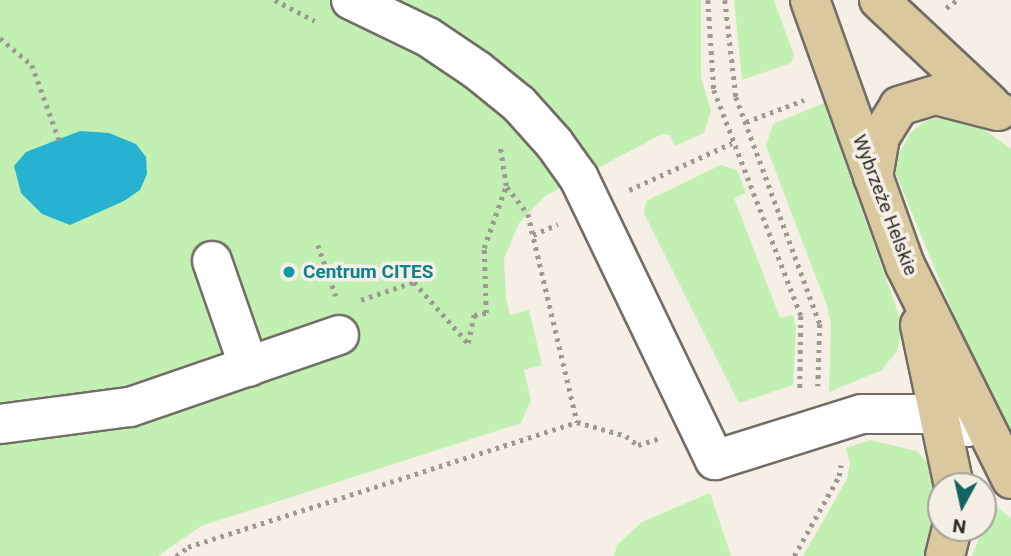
<!DOCTYPE html>
<html>
<head>
<meta charset="utf-8">
<style>
  body { margin:0 }
  #map { position:relative; width:1011px; height:556px; overflow:hidden; background:#f5efe6; font-family:Roboto,sans-serif }
  div>[style] { position:absolute }
  .green>* { inset:0; background:#c1f0b2 }
  .water>* { inset:0; background:#27b2d1 }
  .path>* { height:4.5px; margin-top:-2.25px; transform-origin:0; background:repeating-linear-gradient(90deg,#9e9992 0 3.5px,transparent 0 8.5px) }
  .roads { filter:drop-shadow(2px 0 #726d65) drop-shadow(-2px 0 #726d65) drop-shadow(0 2px #726d65) drop-shadow(0 -2px #726d65) }
  .minor>* { height:38px; margin:-19px; padding:0 19px; transform-origin:19px; border-radius:19px; background:#fff }
  .major>* { height:38px; margin:-19px; padding:0 19px; transform-origin:19px; border-radius:19px; background:#dac99e }
  .dots>* { width:19px; height:19px; translate:-50% -50%; box-sizing:border-box; border:4px solid #f5efe6; border-radius:50% }
  span { translate:-50% -50%; white-space:nowrap; text-align:center; line-height:1.15; -webkit-text-stroke:7px #f5efe6; paint-order:stroke }
  .street-label { font-size:19px; color:#2c2a26 }
  .culture-label { font-size:19px; color:#0d838f; font-weight:700 }
  .left { translate:0 -50%; text-align:left }
  .north { position:absolute; left:927px; top:472px; width:70px; height:70px; box-sizing:border-box; background:#f5efe6; border:2px solid #a5a099; border-radius:50%; rotate:188deg; font-size:19px; font-weight:700; line-height:28px; text-align:center; color:#2c2a26 }
  .north::after { content:''; display:block; margin:auto; width:24px; height:32px; background:#136363; clip-path:polygon(50% 0,100% 100%,50% 72%,0 100%) }
</style>
</head>
<body>
<div id="map">
  <div class="green">
    <i style="clip-path:polygon(0 0,701px 0,701px 77px,711px 111px,704px 133px,675px 146px,670px 135px,662px 134px,545px 196px,519px 223px,504px 259px,506px 298px,510px 315px,529px 310px,542px 365px,524px 370px,531px 401px,521px 423px,201px 526px,158px 556px,0 556px)"></i>
    <i style="clip-path:polygon(734px 0,774px 0,794px 55px,791px 63px,742px 80px)"></i>
    <i style="clip-path:polygon(824px 103px,902px 324px,898px 349px,882px 370px,829px 392px,831px 324px,827px 306px,766px 146px,773px 124px)"></i>
    <i style="clip-path:polygon(942px 116px,976px 124px,1011px 149px,1011px 454px,896px 174px,896px 160px,910px 133px,924px 122px)"></i>
    <i style="clip-path:polygon(721px 165px,737px 170px,746px 193px,734px 198px,780px 318px,793px 315px,796px 327px,793px 385px,739px 403px,644px 213px,646px 201px)"></i>
    <i style="clip-path:polygon(870px 440px,916px 451px,936px 470px,941px 497px,929px 548px,924px 556px,803px 556px,847px 479px,850px 463px,846px 448px)"></i>
    <i style="clip-path:polygon(710px 493px,731px 556px,614px 556px,617px 545px,642px 522px)"></i>
    <i style="clip-path:polygon(985px 498px,1011px 518px,1011px 556px,972px 556px,983px 528px)"></i>
  </div>
  <div class="water">
    <i style="clip-path:polygon(80px 131px,109px 133px,136px 144px,146px 157px,147px 174px,140px 190px,124px 201px,70px 225px,42px 214px,21px 193px,14px 166px,26px 152px)"></i>
  </div>
  <div class="path">
    <i style="left:275px;top:0;width:45px;rotate:27.7deg"></i>
    <i style="left:708px;top:0;width:90px;rotate:86.2deg"></i>
    <i style="left:714px;top:90px;width:242px;rotate:68.9deg"></i>
    <i style="left:801px;top:316px;width:76px;rotate:90.8deg"></i>
    <i style="left:725px;top:0;width:98px;rotate:83.5deg"></i>
    <i style="left:736px;top:97px;width:242px;rotate:69.7deg"></i>
    <i style="left:820px;top:324px;width:62px;rotate:91.8deg"></i>
    <i style="left:946px;top:8px;width:14px;rotate:-36deg"></i>
    <i style="left:0;top:38px;width:42px;rotate:40.2deg"></i>
    <i style="left:32px;top:65px;width:85px;rotate:70.1deg"></i>
    <i style="left:746px;top:122px;width:62px;rotate:-20.8deg"></i>
    <i style="left:507px;top:187px;width:34px;rotate:52deg"></i>
    <i style="left:528px;top:214px;width:214px;rotate:76.7deg"></i>
    <i style="left:629px;top:190px;width:113px;rotate:-24.5deg"></i>
    <i style="left:533px;top:235px;width:27px;rotate:-24deg"></i>
    <i style="left:318px;top:245px;width:54px;rotate:70.6deg"></i>
    <i style="left:361px;top:300px;width:56px;rotate:-18.8deg"></i>
    <i style="left:414px;top:282px;width:81px;rotate:48.5deg"></i>
    <i style="left:468px;top:343px;width:29px;rotate:-78deg"></i>
    <i style="left:474px;top:315px;width:12px;rotate:-9deg"></i>
    <i style="left:486px;top:313px;width:65px;rotate:-91.8deg"></i>
    <i style="left:484px;top:248px;width:66px;rotate:-70.5deg"></i>
    <i style="left:506px;top:186px;width:40px;rotate:-98.5deg"></i>
    <i style="left:176px;top:556px;width:15px;rotate:-37deg"></i>
    <i style="left:188px;top:547px;width:409px;rotate:-17.8deg"></i>
    <i style="left:577px;top:422px;width:51px;rotate:15.9deg"></i>
    <i style="left:626px;top:436px;width:15px;rotate:37deg"></i>
    <i style="left:638px;top:445px;width:24px;rotate:-17deg"></i>
    <i style="left:794px;top:556px;width:92px;rotate:-60.6deg"></i>
    <i style="left:839px;top:476px;width:11px;rotate:-80deg"></i>
  </div>
  <div class="roads">
    <div class="minor">
      <i style="left:351px;top:0;width:85px;rotate:25.7deg"></i>
      <i style="left:428px;top:37px;width:59px;rotate:34deg"></i>
      <i style="left:477px;top:70px;width:54px;rotate:39deg"></i>
      <i style="left:519px;top:104px;width:52px;rotate:48.1deg"></i>
      <i style="left:554px;top:143px;width:43px;rotate:54.5deg"></i>
      <i style="left:579px;top:178px;width:313px;rotate:64.3deg"></i>
      <i style="left:715px;top:460px;width:154px;rotate:-17.4deg"></i>
      <i style="left:862px;top:414px;width:68px"></i>
      <i style="left:930px;top:414px;width:40px;rotate:18.9deg"></i>
      <i style="left:212px;top:261px;width:112px;rotate:70.8deg"></i>
      <i style="left:0;top:424px;width:131px;rotate:-7.5deg"></i>
      <i style="left:130px;top:407px;width:221px;rotate:-19deg"></i>
    </div>
    <div class="major">
      <i style="left:810px;top:0;width:282px;rotate:70.3deg"></i>
      <i style="left:905px;top:265px;width:239px;rotate:63.6deg"></i>
      <i style="left:879px;top:0;width:152px;rotate:43.1deg"></i>
      <i style="left:873px;top:177px;width:41px;rotate:-80.1deg"></i>
      <i style="left:880px;top:137px;width:36px;rotate:-58deg"></i>
      <i style="left:899px;top:106px;width:39px;rotate:-17deg"></i>
      <i style="left:936px;top:95px;width:64px;rotate:14.5deg"></i>
      <i style="left:920px;top:325px;width:165px;rotate:78.1deg"></i>
      <i style="left:945px;top:556px;width:29px;rotate:-76deg"></i>
    </div>
  </div>
  <div class="dots">
    <i style="left:289px;top:272px;background:#0f9aa8"></i>
  </div>
  <div class="street-label">
    <span style="left:885px;top:205px;rotate:69deg">Wybrzeże Helskie</span>
  </div>
  <div class="culture-label">
    <span class="left" style="left:303px;top:272px">Centrum CITES</span>
  </div>
  <div class="north">N</div>
</div>
</body>
</html>
